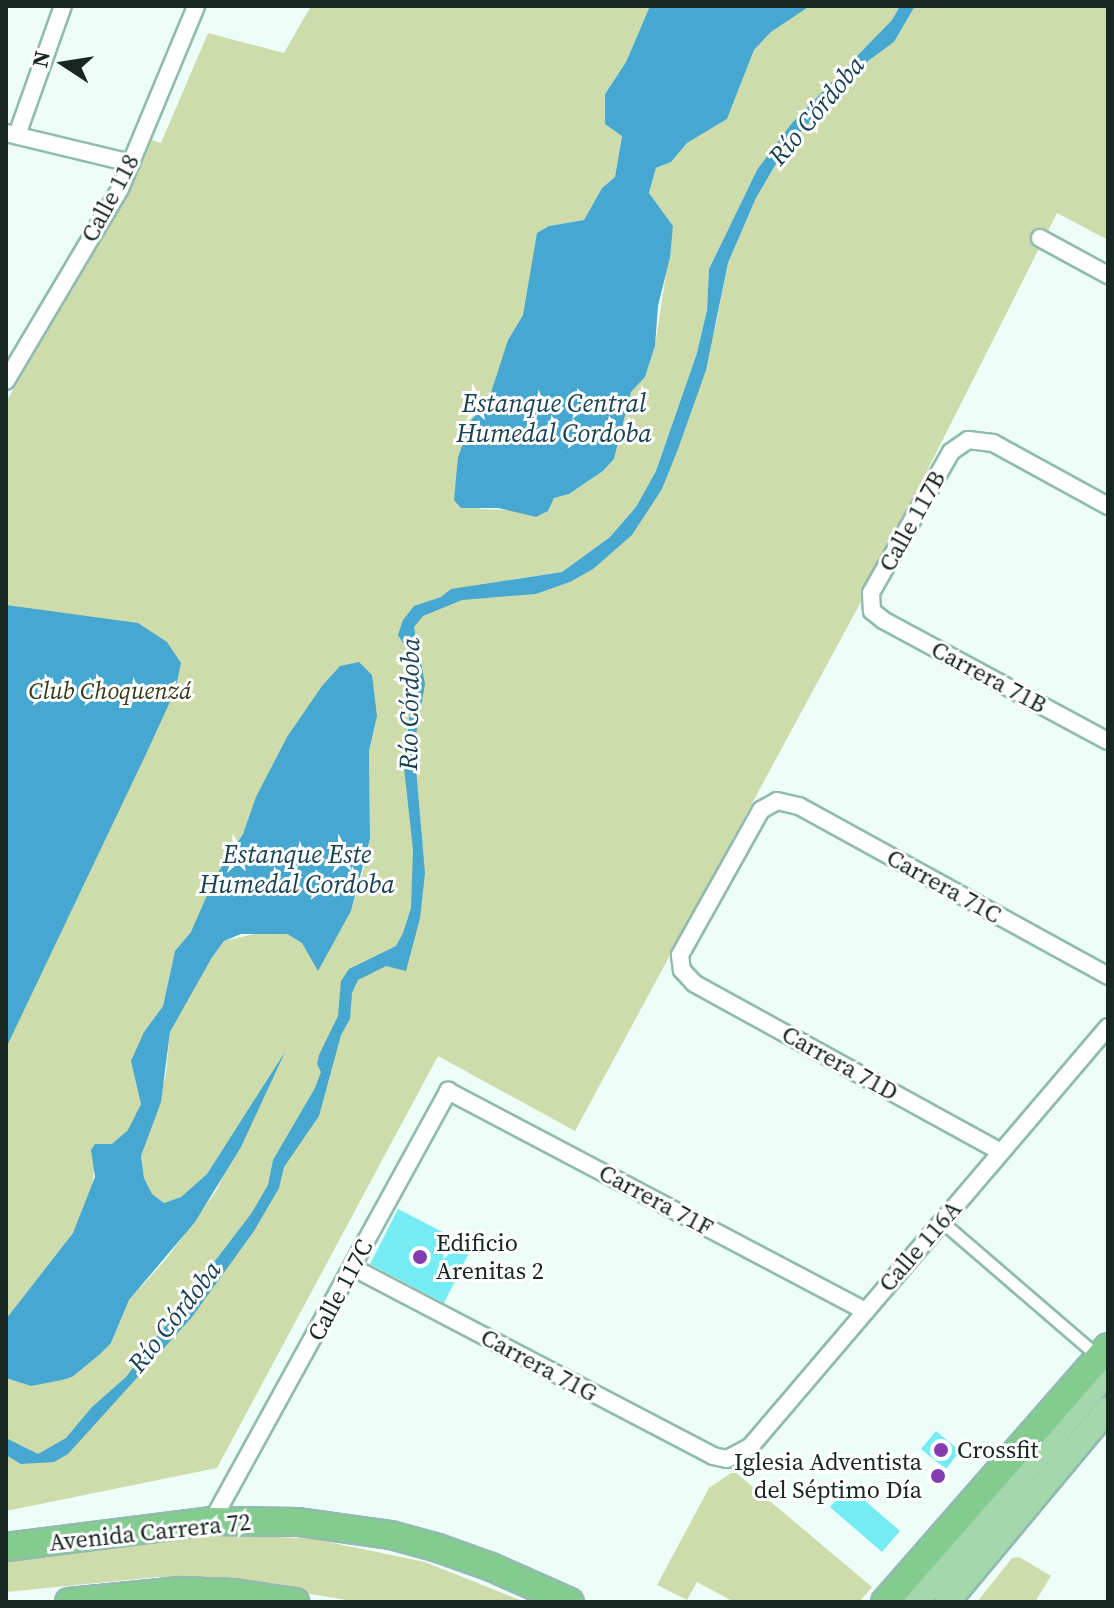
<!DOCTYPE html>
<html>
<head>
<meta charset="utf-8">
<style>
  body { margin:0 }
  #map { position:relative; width:1114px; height:1608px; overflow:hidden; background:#edfef9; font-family:"Source Serif 4",serif }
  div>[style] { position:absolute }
  .green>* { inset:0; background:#cedbab }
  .water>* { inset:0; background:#46a8d0 }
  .building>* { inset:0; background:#75ecf4 }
  .roads { filter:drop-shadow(2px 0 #90bbae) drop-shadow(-2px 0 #90bbae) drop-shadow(0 2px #90bbae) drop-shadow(0 -2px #90bbae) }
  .pedestrian>* { height:11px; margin:-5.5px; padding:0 5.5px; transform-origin:5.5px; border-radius:5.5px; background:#fff }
  .minor>* { height:16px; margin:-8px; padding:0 8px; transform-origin:8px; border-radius:8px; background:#fff }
  .primary>* { height:24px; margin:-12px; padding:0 12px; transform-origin:12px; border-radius:12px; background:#a3d8ac }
  .trunk>* { height:26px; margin:-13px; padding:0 13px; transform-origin:13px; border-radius:13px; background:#84cb90 }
  .dots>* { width:22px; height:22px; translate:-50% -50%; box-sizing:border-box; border:4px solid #fff; border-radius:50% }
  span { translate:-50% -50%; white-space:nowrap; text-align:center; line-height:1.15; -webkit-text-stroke:6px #fff; paint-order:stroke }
  .street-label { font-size:24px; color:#162722 }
  .park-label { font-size:24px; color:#323a18; font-style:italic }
  .poi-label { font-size:24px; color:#162722 }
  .left { translate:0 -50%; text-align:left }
  .right { translate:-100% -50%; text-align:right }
  .water-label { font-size:26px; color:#184254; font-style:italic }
  .frame { position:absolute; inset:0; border:8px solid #162722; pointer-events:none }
  .north { position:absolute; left:24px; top:24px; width:80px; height:80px; -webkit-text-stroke:6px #fff; paint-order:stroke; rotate:282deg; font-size:22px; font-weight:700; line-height:32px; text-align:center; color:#162722 }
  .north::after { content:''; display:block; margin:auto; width:28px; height:36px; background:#162722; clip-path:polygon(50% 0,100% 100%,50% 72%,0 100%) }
</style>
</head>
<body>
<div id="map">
  <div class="green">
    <i style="clip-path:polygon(311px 6px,650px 6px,626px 62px,605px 94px,622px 135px,615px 177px,602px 188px,584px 220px,549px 226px,523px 315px,508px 340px,480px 509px,548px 511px,554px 498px,569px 494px,603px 471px,614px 459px,631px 392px,645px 377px,655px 346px,673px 227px,649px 193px,656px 168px,671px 162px,687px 143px,727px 119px,754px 50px,771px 32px,810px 6px,900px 6px,892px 20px,807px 108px,757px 170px,709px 269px,707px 310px,697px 353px,656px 471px,636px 507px,610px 537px,562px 572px,508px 580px,523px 594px,536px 594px,570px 582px,662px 489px,686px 425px,716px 324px,728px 263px,756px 198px,784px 150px,864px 64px,894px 42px,915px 6px,1108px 6px,1108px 240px,1057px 213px,863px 598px,575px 1131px,438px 1056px,217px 1468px,6px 1511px,6px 1378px,31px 1386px,72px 1377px,111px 1343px,129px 1300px,167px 1258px,216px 1191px,282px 1058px,207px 1174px,181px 1197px,164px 1203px,152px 1194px,144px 1178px,141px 1156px,166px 1074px,170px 1032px,197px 979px,224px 941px,263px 932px,287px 934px,302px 943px,318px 970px,351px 911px,363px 871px,370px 839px,369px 751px,377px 716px,287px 737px,257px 797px,243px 834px,215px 877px,192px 932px,175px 951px,163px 1006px,144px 1032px,141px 1104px,129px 1130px,112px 1144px,96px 1144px,92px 1192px,73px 1233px,6px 1319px,6px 402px,128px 196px,152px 140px,161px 143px,208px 33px,284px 53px)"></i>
    <i style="clip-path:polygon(734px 1471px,872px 1587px,859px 1602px,734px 1602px,697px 1582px,687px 1600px,657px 1585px,709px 1488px)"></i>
    <i style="clip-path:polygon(215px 1533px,314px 1539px,425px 1562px,525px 1602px,359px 1602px,238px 1582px,157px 1577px,6px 1592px,6px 1560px)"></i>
    <i style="clip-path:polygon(1019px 1557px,1051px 1576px,1035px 1602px,977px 1602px,1012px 1558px)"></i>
  </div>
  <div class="water">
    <i style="clip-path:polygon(650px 6px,810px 6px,771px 32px,754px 50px,727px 119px,687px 143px,671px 162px,656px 168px,649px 193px,673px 226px,670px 257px,658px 306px,655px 346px,645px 377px,631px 392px,614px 459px,603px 471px,569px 494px,554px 498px,548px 511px,536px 517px,498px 508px,461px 508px,454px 500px,458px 457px,472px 419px,487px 405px,508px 340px,523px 315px,537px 233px,549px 226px,584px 220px,602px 188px,615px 177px,622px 136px,605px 124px,605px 94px,626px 62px)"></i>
    <i style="clip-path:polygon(900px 6px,915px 6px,894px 42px,864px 64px,784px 150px,756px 198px,728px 263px,706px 370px,678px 449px,662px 489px,632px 535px,593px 569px,570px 582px,536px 594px,462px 600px,423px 616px,414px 627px,425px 684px,414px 746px,425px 873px,420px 918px,406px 971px,386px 966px,358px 980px,352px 993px,350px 1019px,341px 1035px,319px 1116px,284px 1167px,279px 1188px,254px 1231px,192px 1317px,68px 1454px,54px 1462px,21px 1464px,6px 1455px,6px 1438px,38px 1454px,66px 1438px,92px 1407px,126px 1377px,251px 1214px,268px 1185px,273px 1160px,315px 1088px,321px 1072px,317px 1064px,319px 1055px,338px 1016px,341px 981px,349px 969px,396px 946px,403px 933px,411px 908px,413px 850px,404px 767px,412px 693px,409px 653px,398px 635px,403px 620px,414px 606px,441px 597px,451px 589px,562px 572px,610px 537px,636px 507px,656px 471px,697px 353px,707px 310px,709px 269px,757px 170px,792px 123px,892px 20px)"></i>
    <i style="clip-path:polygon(6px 605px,138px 623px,167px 642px,181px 663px,175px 691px,146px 754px,6px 1048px)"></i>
    <i style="clip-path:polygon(359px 662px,372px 675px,377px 716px,369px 751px,370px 839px,351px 911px,318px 971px,302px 943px,287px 934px,241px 934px,224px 941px,211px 959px,170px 1032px,161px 1102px,141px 1156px,144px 1178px,152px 1194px,164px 1203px,181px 1197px,207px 1174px,285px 1052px,241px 1147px,195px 1222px,129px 1300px,111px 1343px,99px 1355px,72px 1377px,62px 1380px,31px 1386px,6px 1378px,6px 1319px,73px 1233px,95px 1177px,91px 1150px,95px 1144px,112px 1144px,128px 1130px,141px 1104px,131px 1061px,144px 1032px,163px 1006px,175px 951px,191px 932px,215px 877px,243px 834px,256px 797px,287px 737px,322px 686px,340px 666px)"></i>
  </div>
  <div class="building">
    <i style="clip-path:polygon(398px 1209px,472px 1247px,444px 1303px,370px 1264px)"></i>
    <i style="clip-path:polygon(936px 1431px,960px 1451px,946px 1469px,921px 1449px)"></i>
    <i style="clip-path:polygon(848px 1486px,900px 1531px,882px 1552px,830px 1507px)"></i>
  </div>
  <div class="roads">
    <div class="pedestrian">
      <i style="left:942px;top:1222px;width:207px;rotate:40.7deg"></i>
    </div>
    <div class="minor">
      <i style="left:6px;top:133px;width:129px;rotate:13.5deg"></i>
      <i style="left:17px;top:135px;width:137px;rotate:-70.4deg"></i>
      <i style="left:1040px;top:238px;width:77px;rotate:28.6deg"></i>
      <i style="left:6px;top:381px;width:223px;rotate:-59.3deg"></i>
      <i style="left:120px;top:189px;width:198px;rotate:-67.4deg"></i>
      <i style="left:1108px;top:506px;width:131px;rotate:-151.3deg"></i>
      <i style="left:993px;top:443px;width:25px;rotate:-173deg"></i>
      <i style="left:968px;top:440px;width:21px;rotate:145deg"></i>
      <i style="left:951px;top:452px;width:162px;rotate:119.6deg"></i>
      <i style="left:871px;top:593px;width:18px;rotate:87deg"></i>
      <i style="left:872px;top:611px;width:14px;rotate:39deg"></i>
      <i style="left:883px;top:620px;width:255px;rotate:28.3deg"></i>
      <i style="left:1001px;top:1152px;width:350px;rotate:-151.2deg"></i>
      <i style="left:694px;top:983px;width:18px;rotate:-133deg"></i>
      <i style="left:682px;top:970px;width:15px;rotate:-98deg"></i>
      <i style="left:680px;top:955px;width:166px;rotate:-60.8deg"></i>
      <i style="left:761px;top:810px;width:18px;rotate:-29deg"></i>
      <i style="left:777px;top:801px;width:23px;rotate:13deg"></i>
      <i style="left:799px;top:806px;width:353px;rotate:28.8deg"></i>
      <i style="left:352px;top:1267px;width:407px;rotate:27.6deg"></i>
      <i style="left:713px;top:1456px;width:14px;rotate:12deg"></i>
      <i style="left:727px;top:1459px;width:26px;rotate:-28deg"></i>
      <i style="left:750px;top:1447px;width:552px;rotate:-49.56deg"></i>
      <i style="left:212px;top:1521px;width:491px;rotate:-61.2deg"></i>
      <i style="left:448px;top:1091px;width:470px;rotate:27.8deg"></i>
    </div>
    <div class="primary">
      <i style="left:916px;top:1602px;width:300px;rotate:-50.3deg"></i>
      <i style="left:947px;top:1602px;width:251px;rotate:-50.2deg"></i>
    </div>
    <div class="trunk">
      <i style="left:6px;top:1547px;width:208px;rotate:-7.2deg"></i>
      <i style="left:212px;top:1521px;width:86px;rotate:0.7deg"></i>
      <i style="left:298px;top:1522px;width:94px;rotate:8deg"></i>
      <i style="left:391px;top:1535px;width:49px;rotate:15.5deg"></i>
      <i style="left:438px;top:1548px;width:56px;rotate:19.7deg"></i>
      <i style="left:491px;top:1567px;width:86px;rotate:23.9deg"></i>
      <i style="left:69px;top:1602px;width:112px;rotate:-5.7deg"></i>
      <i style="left:180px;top:1591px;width:54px;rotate:2.1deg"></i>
      <i style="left:234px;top:1593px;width:62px;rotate:8.4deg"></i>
      <i style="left:885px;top:1602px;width:339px;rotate:-48.8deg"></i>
    </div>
  </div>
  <div class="dots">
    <i style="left:420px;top:1257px;background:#833db0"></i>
    <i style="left:941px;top:1450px;background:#833db0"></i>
    <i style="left:938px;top:1476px;background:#833db0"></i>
  </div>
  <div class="street-label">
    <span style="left:110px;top:198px;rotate:-62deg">Calle 118</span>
    <span style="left:912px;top:521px;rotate:-61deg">Calle 117B</span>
    <span style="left:989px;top:677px;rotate:28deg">Carrera 71B</span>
    <span style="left:944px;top:886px;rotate:29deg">Carrera 71C</span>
    <span style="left:840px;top:1063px;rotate:29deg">Carrera 71D</span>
    <span style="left:656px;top:1200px;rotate:28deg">Carrera 71F</span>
    <span style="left:920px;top:1246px;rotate:-49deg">Calle 116A</span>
    <span style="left:340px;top:1290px;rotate:-62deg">Calle 117C</span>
    <span style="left:539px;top:1365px;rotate:28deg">Carrera 71G</span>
    <span style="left:150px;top:1532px;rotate:-6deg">Avenida Carrera 72</span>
  </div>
  <div class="park-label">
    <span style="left:110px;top:691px">Club Choquenzá</span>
  </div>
  <div class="poi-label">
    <span class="left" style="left:436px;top:1257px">Edificio<br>Arenitas 2</span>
    <span class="left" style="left:957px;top:1450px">Crossfit</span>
    <span class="right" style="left:922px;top:1476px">Iglesia Adventista<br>del Séptimo Día</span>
  </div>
  <div class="water-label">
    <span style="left:817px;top:111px;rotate:-50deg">Río Córdoba</span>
    <span style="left:554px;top:419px">Estanque Central<br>Humedal Cordoba</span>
    <span style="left:410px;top:704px;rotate:-89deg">Río Córdoba</span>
    <span style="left:297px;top:870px">Estanque Este<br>Humedal Cordoba</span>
    <span style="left:175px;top:1317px;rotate:-52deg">Río Córdoba</span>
  </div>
  <div class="frame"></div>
  <div class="north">N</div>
</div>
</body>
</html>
